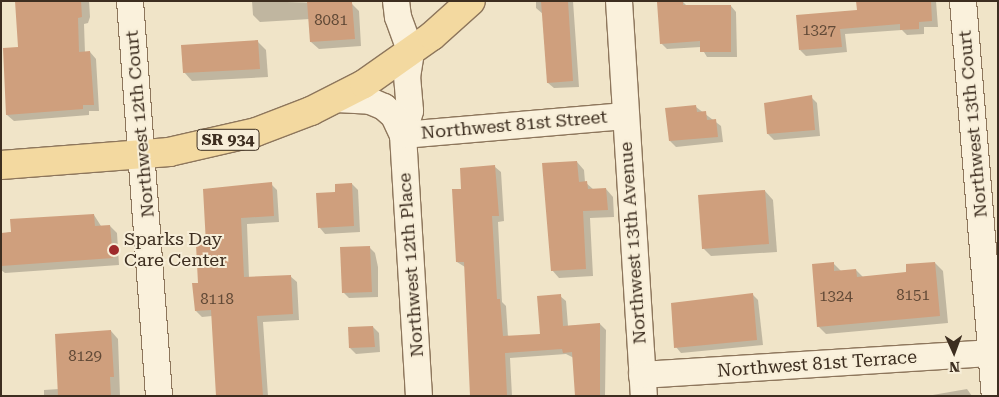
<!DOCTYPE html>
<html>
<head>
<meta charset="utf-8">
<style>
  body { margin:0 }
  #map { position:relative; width:999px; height:397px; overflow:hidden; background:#f0e4c8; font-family:"Roboto Serif",serif }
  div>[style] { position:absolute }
  .shadow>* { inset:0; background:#0003 }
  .building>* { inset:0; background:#cf9f7d }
  .roads { filter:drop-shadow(1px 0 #8d765c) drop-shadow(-1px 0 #8d765c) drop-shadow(0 1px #8d765c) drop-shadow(0 -1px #8d765c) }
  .minor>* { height:26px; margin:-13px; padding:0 13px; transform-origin:13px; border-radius:13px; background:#faf1dc }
  .primary>* { height:28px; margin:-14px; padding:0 14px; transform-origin:14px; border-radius:14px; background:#f3d9a0 }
  .dots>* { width:14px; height:14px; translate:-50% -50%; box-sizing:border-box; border:2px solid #f7eed8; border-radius:50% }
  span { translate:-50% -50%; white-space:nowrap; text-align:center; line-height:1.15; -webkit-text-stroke:4px #f7eed8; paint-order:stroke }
  .number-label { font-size:15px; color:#624a37 }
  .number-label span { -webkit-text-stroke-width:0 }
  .shield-label span { padding:1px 4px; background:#f7eed8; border:1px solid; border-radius:4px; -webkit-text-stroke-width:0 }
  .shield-label { font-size:16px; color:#3d2e20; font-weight:700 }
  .street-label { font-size:18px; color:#3d2e20 }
  .poi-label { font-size:18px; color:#3d2e20 }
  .left { translate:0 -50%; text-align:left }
  .frame { position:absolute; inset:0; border:2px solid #3d2e20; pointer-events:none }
  .north { position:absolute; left:929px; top:327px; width:50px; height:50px; -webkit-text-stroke:4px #f7eed8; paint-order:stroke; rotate:178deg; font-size:14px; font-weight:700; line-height:20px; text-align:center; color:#3d2e20 }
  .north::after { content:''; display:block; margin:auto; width:18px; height:22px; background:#3d2e20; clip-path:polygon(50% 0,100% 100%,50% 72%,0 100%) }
</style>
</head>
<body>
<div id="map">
  <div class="shadow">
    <i style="clip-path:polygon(16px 1px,89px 1px,90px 17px,88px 23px,84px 24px,85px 53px,90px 52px,96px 59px,99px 111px,89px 111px,89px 115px,14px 121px,7px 115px,19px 48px)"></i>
    <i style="clip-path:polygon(252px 1px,352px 4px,359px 11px,361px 46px,319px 49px,311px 42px,310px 19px,260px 22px,253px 15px)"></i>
    <i style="clip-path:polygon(536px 1px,573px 1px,579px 87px,554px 88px,548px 83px,543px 14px,536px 8px)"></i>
    <i style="clip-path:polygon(858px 1px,936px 1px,938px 27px,924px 27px,924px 34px,907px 35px,902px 30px,845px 34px,847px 52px,806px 56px,800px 50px,858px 11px)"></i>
    <i style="clip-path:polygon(683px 2px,687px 6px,731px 6px,736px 12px,737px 57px,707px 57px,701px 47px,667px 49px,661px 43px)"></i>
    <i style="clip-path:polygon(258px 42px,266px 50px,268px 77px,192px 81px,184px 72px)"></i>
    <i style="clip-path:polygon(811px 97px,817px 103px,820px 136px,774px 140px,768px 134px,789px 99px)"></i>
    <i style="clip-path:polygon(696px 107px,721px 126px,723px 142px,676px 147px,670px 141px)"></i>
    <i style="clip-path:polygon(577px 162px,584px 170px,585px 182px,594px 190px,606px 189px,613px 197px,614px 217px,590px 218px,593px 276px,559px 278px,552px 270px)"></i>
    <i style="clip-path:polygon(495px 167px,501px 172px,504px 221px,498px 222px,502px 302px,506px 306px,508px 337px,541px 335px,560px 296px,566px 301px,568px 326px,600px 324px,606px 330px,605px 396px,576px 396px,574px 358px,566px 354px,510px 358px,512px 396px,471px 396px,465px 267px,457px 262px,463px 190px)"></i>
    <i style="clip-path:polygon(271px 184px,277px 190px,279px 222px,247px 224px,249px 278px,290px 276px,297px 282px,299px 320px,263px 322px,268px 396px,217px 396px,212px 316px,202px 317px,196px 311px,208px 245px)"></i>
    <i style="clip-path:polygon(352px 184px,358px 190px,360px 232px,325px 234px,320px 228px,337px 193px)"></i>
    <i style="clip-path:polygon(765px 191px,773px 200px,777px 252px,711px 256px,703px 248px)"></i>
    <i style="clip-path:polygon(94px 215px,101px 226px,110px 226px,117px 233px,119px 265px,5px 273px,1px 270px,1px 234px)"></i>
    <i style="clip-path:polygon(369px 247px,375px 253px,378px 267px,378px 297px,349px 298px,344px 293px)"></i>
    <i style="clip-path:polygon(833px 263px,841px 271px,856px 270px,863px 277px,908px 274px,935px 263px,943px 271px,948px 323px,826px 334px,818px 326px)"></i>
    <i style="clip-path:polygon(752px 294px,758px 300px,763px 345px,681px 353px,676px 347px)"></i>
    <i style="clip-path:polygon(373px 327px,379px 333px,380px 352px,356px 354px,350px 348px)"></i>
    <i style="clip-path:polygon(111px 331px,118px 339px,120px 396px,44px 396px,44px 390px,59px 389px)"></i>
    <i style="clip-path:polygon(967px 389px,972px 396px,927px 396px)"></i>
  </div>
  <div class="building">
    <i style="clip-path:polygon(15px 1px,81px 1px,82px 17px,78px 18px,79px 52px,90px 51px,94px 105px,83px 105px,83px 109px,6px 115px,3px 48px,18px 47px)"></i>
    <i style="clip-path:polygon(307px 1px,352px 2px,355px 39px,310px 42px)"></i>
    <i style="clip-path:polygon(541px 1px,568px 1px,573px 81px,547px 83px)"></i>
    <i style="clip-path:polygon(683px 1px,683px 5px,731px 5px,731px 52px,700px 52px,700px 41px,660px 44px,657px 2px)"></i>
    <i style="clip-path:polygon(856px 1px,931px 1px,932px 21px,919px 22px,919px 29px,900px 30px,900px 24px,840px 29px,842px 47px,799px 50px,796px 15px,857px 10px)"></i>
    <i style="clip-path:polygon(258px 40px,260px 69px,183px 73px,181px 45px)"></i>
    <i style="clip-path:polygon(812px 95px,815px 130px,767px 134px,764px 103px)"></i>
    <i style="clip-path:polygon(696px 105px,697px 112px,706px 111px,707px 120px,716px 119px,718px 137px,669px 141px,665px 108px)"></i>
    <i style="clip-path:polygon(577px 161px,579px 182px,587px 181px,588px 189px,606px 188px,608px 210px,583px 211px,586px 269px,551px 271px,542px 163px)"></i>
    <i style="clip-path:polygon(495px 165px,499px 216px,492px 216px,497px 299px,500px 299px,503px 336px,540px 334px,537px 296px,561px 294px,563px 326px,600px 323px,600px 396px,575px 396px,572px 352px,563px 353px,562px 349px,505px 353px,507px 396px,470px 396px,464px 262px,456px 262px,452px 189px,461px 189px,460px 168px)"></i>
    <i style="clip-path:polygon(272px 182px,274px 216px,241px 218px,244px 277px,291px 275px,293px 314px,257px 316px,263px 396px,216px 396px,211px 310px,195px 311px,192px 283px,198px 283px,196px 245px,206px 244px,203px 189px)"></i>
    <i style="clip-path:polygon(352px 183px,354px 226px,318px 228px,316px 193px,335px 192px,335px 184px)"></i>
    <i style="clip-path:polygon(765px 190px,769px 244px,702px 249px,698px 195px)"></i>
    <i style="clip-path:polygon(94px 214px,95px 226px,110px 225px,113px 258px,1px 266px,1px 233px,11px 232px,10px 219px)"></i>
    <i style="clip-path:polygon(370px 246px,372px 292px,342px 293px,340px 247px)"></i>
    <i style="clip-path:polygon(834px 262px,834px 271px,856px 269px,857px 277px,906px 272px,906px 264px,935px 262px,940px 316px,817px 327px,812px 264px)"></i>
    <i style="clip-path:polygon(753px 293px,757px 340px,674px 348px,671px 303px)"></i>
    <i style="clip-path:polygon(373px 326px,375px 347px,349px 348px,348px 327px)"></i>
    <i style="clip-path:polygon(111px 330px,114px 377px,110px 377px,111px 396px,58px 396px,55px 334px)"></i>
  </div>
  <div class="roads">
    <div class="minor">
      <i style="left:130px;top:1px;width:396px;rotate:85.8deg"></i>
      <i style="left:396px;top:1px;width:16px;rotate:83deg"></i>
      <i style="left:398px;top:17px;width:37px;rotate:70deg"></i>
      <i style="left:411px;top:52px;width:24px;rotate:99deg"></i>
      <i style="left:407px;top:76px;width:35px;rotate:85deg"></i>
      <i style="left:410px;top:111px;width:25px;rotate:106deg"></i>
      <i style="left:403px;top:135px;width:261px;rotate:86.5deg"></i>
      <i style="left:619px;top:1px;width:396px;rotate:86.4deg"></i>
      <i style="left:963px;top:1px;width:396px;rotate:85.4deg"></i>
      <i style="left:336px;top:99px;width:34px;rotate:3deg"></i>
      <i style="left:370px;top:101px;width:15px;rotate:23deg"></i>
      <i style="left:384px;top:107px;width:13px;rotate:42deg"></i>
      <i style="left:394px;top:116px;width:21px;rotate:65deg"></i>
      <i style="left:403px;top:135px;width:223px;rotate:-4.9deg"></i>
      <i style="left:642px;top:375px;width:351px;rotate:-3.6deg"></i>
    </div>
    <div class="primary">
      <i style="left:1px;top:165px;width:169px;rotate:-4.4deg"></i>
      <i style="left:169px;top:152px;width:89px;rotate:-12.9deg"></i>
      <i style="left:256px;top:132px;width:59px;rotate:-20.9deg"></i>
      <i style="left:311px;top:111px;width:59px;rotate:-27deg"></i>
      <i style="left:364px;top:84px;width:83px;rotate:-35.2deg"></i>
      <i style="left:432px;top:36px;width:52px;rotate:-41.9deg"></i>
    </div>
  </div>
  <div class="dots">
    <i style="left:114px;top:250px;background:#9e2a2b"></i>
  </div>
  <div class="number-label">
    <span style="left:331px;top:21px">8081</span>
    <span style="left:819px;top:31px">1327</span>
    <span style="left:913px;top:296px">8151</span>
    <span style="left:836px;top:297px">1324</span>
    <span style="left:217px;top:300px">8118</span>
    <span style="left:85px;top:357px">8129</span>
  </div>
  <div class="shield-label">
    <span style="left:228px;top:140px">SR 934</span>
  </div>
  <div class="street-label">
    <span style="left:140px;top:124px;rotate:-95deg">Northwest 12th Court</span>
    <span style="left:973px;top:124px;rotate:-95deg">Northwest 13th Court</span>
    <span style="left:514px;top:125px;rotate:-5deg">Northwest 81st Street</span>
    <span style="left:633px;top:243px;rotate:-94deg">Northwest 13th Avenue</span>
    <span style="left:411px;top:265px;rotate:-94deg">Northwest 12th Place</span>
    <span style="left:817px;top:364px;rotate:-4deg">Northwest 81st Terrace</span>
  </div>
  <div class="poi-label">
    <span class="left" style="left:124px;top:250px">Sparks Day<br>Care Center</span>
  </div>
  <div class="frame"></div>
  <div class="north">N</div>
</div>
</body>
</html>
